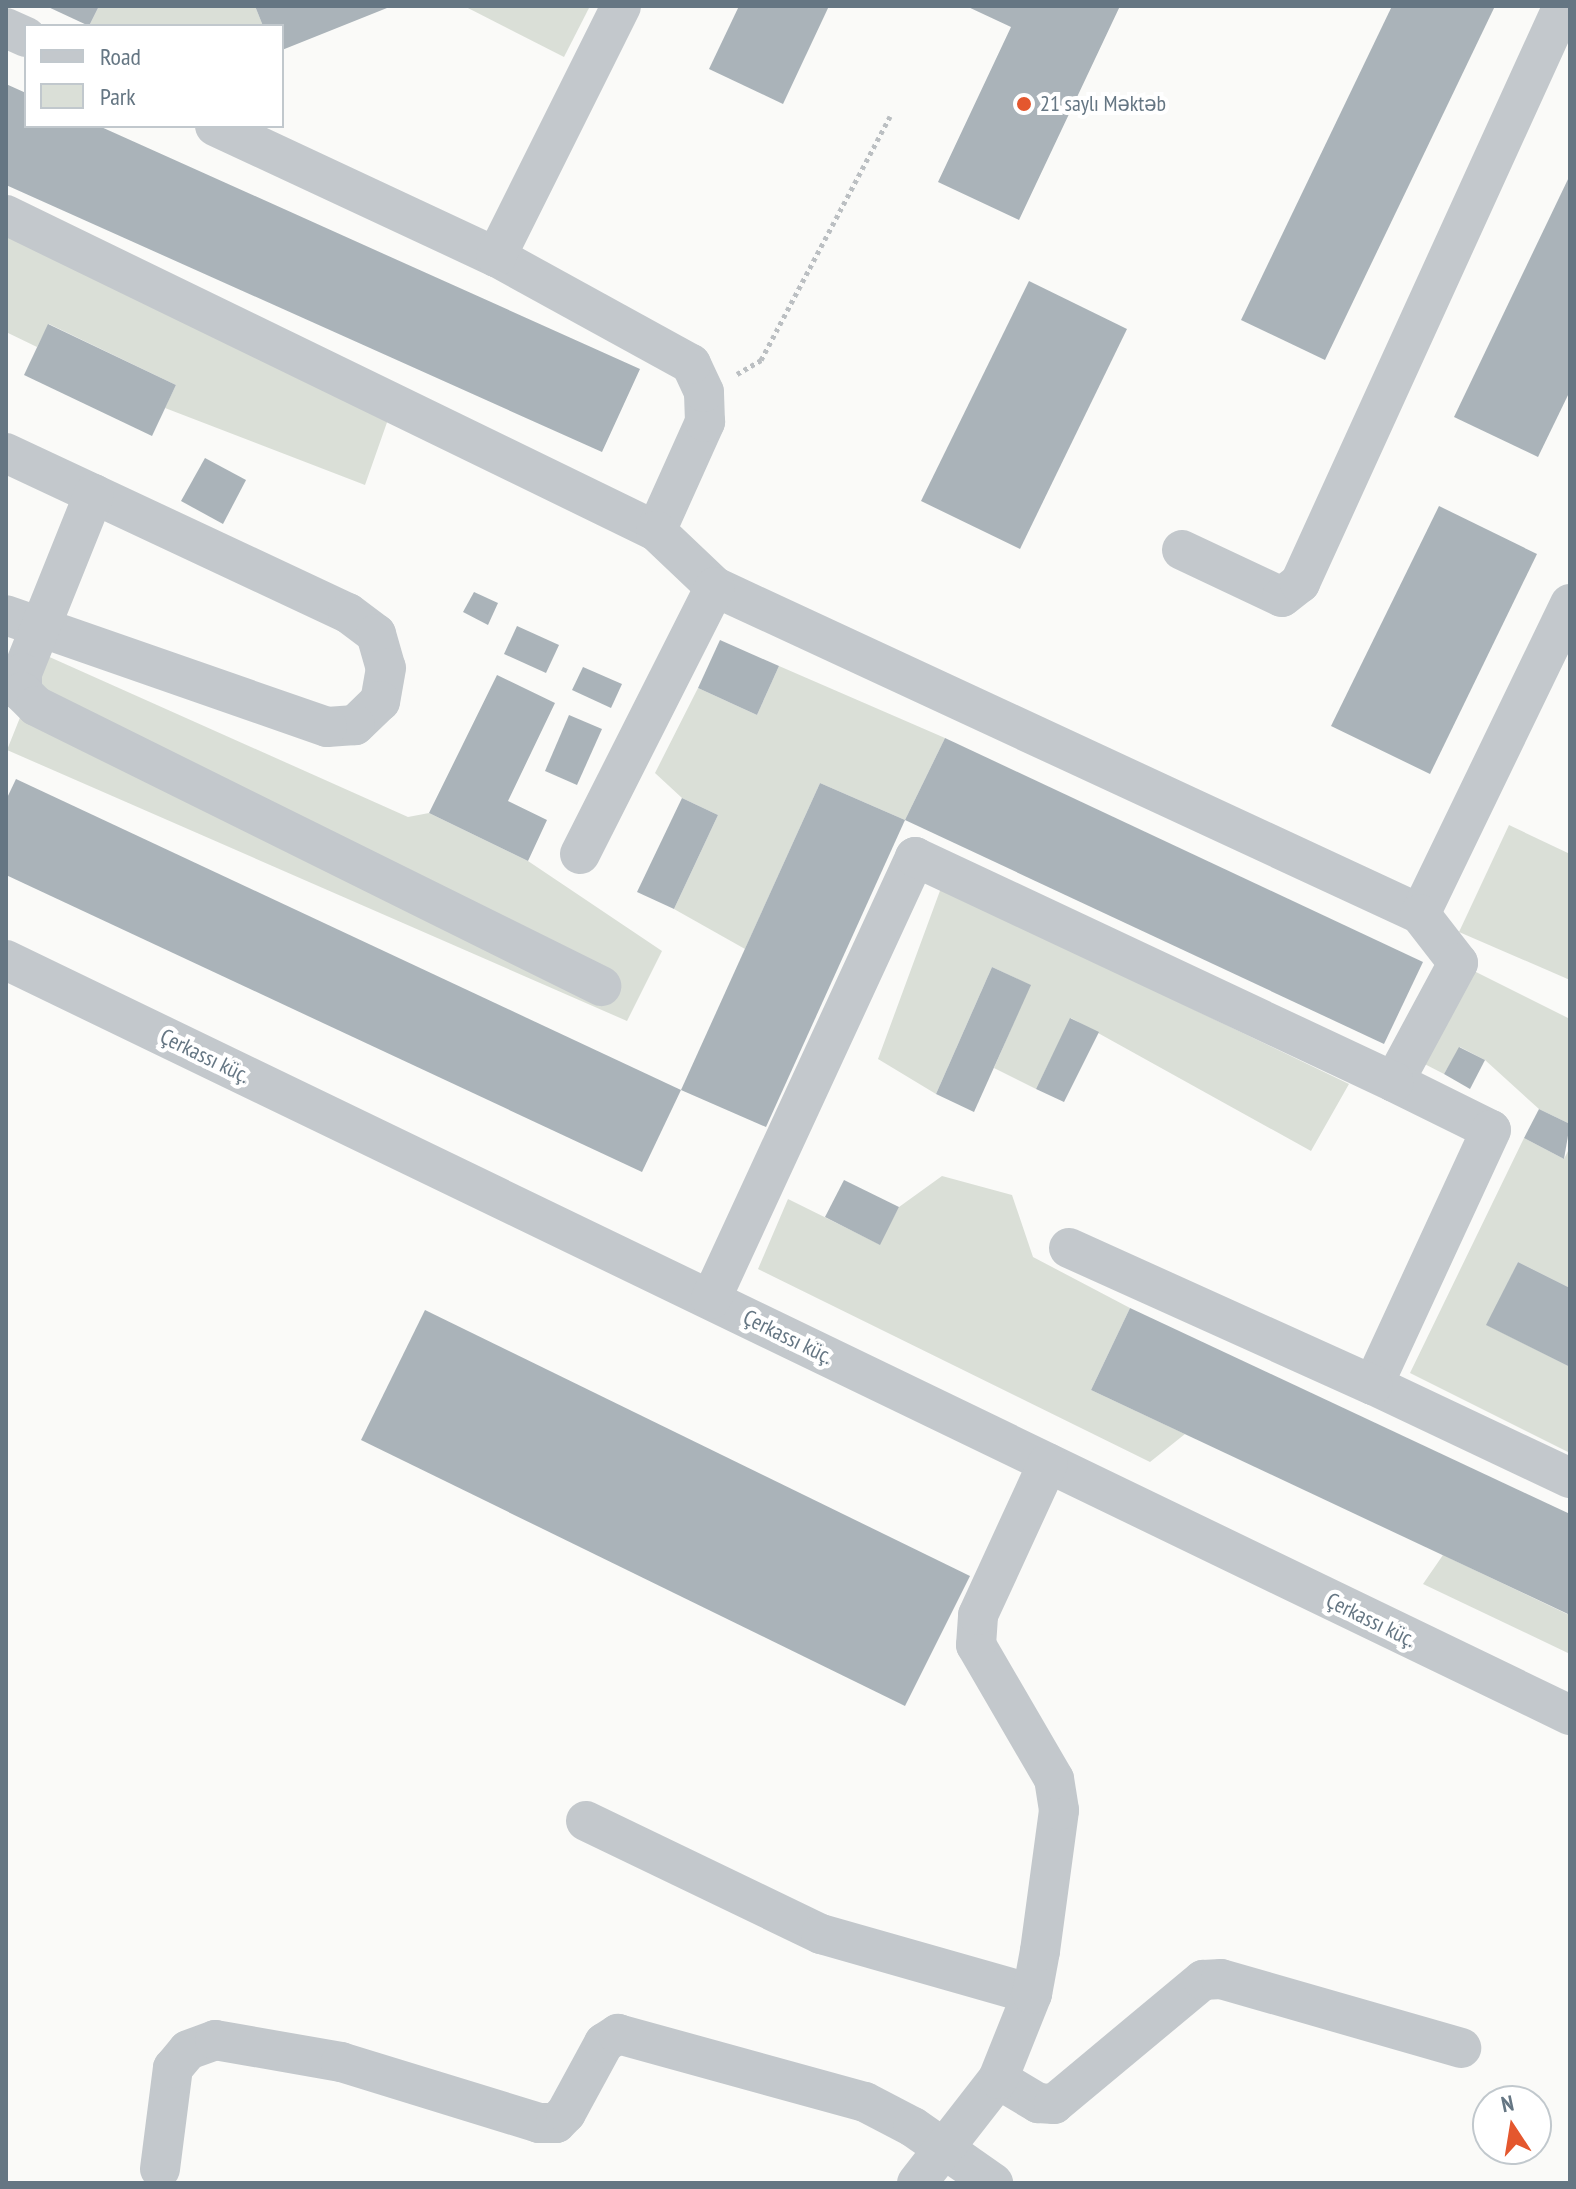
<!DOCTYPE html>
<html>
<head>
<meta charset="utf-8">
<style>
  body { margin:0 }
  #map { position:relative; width:1576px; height:2189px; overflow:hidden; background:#fafaf8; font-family:"PT Sans Narrow",sans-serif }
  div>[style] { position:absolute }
  .green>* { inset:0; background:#dadfd7 }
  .building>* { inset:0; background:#aab3b9 }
  .path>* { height:5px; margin-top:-2.5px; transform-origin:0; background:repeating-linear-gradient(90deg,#bbbfc2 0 4px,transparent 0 8px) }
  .minor>* { height:40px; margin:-20px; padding:0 20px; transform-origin:20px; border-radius:20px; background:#c3c8cc }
  .dots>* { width:22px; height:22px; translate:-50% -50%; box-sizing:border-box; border:4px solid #fff; border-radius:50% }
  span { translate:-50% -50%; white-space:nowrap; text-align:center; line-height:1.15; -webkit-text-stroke:8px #fff; paint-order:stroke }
  .poi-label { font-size:22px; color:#657683 }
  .left { translate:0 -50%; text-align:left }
  .street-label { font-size:22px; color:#657683 }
  .frame { position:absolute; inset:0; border:8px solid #657683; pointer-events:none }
  .legend { position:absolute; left:24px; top:24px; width:260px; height:104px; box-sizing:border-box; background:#fff; border:2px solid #c1c8cd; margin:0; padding:10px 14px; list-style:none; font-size:24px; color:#657683 }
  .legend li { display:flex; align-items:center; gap:16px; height:40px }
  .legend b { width:40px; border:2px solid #c1c8cd }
  .north { position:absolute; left:1472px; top:2085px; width:80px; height:80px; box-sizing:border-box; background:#fff; border:2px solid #c1c8cd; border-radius:50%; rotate:348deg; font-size:22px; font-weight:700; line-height:32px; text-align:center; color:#657683 }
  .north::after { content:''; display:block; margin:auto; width:28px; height:36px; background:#e4572e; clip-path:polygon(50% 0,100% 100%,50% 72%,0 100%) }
</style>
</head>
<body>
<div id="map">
  <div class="green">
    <i style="clip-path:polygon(99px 6px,255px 6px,263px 26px,89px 26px)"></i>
    <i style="clip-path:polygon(464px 6px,590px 6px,564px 57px)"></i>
    <i style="clip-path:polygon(6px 229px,391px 411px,365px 485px,165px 408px,176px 385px,49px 324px,37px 347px,6px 332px)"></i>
    <i style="clip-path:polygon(45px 655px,408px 817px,429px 813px,528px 861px,662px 951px,627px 1021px,7px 750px)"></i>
    <i style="clip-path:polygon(779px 666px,945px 738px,905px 820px,820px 783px,745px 949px,674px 909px,718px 815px,682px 798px,655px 773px,698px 688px,757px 715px)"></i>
    <i style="clip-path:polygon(1509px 825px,1570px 854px,1570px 980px,1459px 932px)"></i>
    <i style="clip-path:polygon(941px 888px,1349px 1084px,1311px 1151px,1071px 1018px,1036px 1089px,994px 1068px,1030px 985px,992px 967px,936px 1094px,878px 1059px)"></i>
    <i style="clip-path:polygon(1458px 963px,1570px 1019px,1570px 1124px,1539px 1109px,1485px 1060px,1460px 1047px,1444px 1074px,1409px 1056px)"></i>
    <i style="clip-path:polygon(1524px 1138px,1564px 1159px,1570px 1147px,1570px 1288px,1518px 1262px,1487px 1325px,1570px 1367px,1570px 1453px,1410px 1373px)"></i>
    <i style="clip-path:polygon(942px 1176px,1012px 1195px,1033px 1257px,1130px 1308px,1091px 1390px,1185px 1434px,1150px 1462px,758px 1269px,788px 1199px,879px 1244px,899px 1207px)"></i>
    <i style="clip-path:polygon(1443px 1555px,1567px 1614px,1570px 1609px,1570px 1654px,1423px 1584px)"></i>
  </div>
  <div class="building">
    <i style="clip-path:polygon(46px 6px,99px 6px,89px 26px)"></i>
    <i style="clip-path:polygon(255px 6px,392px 6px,282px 50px,282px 26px,263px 26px)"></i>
    <i style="clip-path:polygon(739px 6px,829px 6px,783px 104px,709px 69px)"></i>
    <i style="clip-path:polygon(966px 6px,1120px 6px,1019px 220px,938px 182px,1011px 27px)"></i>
    <i style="clip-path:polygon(1392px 6px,1495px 6px,1325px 360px,1241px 320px)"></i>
    <i style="clip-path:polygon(6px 84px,26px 93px,26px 126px,99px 126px,640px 369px,602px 452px,6px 185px)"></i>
    <i style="clip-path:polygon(1570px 175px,1570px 391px,1538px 457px,1454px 417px)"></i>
    <i style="clip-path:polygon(1029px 281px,1127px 329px,1020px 549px,921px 501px)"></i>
    <i style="clip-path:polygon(48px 324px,176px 385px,152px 436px,24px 375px)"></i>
    <i style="clip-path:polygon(205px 458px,246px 480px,223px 524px,181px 501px)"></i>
    <i style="clip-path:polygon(1439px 506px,1537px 554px,1430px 774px,1331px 726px)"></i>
    <i style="clip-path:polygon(474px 592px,498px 603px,488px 625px,463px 612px)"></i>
    <i style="clip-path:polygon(517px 626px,559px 645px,546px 673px,504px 654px)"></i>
    <i style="clip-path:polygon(720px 640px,779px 666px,757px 715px,698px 688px)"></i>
    <i style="clip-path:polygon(583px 667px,622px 684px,611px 708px,572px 690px)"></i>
    <i style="clip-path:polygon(497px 675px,555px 703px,508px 801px,547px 820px,528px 861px,429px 813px)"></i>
    <i style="clip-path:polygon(569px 715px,602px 729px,577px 785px,545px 771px)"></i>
    <i style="clip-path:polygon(945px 738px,1423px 962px,1384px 1044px,905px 820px)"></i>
    <i style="clip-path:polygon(16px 779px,681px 1090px,642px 1172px,6px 875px,6px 800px)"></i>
    <i style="clip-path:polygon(820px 783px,905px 820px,766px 1127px,681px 1090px)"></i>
    <i style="clip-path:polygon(682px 798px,718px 815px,674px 909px,637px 892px)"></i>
    <i style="clip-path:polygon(992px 967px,1031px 985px,974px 1112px,936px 1094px)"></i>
    <i style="clip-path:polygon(1070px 1018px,1099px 1032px,1064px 1102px,1036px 1089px)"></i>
    <i style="clip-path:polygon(1459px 1047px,1485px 1060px,1470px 1089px,1444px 1074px)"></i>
    <i style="clip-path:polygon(1539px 1109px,1570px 1124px,1564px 1159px,1524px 1138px)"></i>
    <i style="clip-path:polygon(844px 1180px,899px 1207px,880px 1245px,825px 1217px)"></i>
    <i style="clip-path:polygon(1518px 1262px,1570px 1288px,1570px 1367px,1486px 1325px)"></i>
    <i style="clip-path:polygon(1130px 1308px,1570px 1514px,1568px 1614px,1091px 1390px)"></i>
    <i style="clip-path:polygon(425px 1310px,970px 1576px,905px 1706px,361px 1440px)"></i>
  </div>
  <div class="path">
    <i style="left:737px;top:374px;width:28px;rotate:-30deg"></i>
    <i style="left:761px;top:360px;width:276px;rotate:-62.1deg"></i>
  </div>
  <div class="minor">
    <i style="left:6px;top:28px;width:22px;rotate:24deg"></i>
    <i style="left:215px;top:126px;width:310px;rotate:25deg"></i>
    <i style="left:6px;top:215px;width:723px;rotate:25.93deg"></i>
    <i style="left:656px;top:531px;width:120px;rotate:-65.8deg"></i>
    <i style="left:705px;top:422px;width:30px;rotate:-92deg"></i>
    <i style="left:704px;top:392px;width:31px;rotate:-115deg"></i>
    <i style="left:691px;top:364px;width:222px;rotate:-151.2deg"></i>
    <i style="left:496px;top:257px;width:280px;rotate:-63.5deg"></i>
    <i style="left:6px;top:453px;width:378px;rotate:25.1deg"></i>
    <i style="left:348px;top:613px;width:35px;rotate:37deg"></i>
    <i style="left:376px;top:634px;width:35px;rotate:74deg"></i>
    <i style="left:386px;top:668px;width:34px;rotate:100deg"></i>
    <i style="left:380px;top:701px;width:35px;rotate:136deg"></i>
    <i style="left:355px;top:725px;width:28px;rotate:176deg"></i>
    <i style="left:327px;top:727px;width:340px;rotate:-160.8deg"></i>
    <i style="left:94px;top:494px;width:193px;rotate:111.9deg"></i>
    <i style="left:22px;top:673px;width:19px;rotate:90deg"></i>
    <i style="left:22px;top:692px;width:20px;rotate:45deg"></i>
    <i style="left:36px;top:706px;width:631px;rotate:26.36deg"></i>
    <i style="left:656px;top:531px;width:81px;rotate:43.5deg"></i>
    <i style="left:715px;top:587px;width:777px;rotate:24.88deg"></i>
    <i style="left:1182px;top:550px;width:110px;rotate:25.2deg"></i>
    <i style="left:1282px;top:597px;width:23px;rotate:-38deg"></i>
    <i style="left:1300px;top:583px;width:634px;rotate:-65.5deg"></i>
    <i style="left:1570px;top:604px;width:344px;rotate:115.8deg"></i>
    <i style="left:1420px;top:914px;width:62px;rotate:52.2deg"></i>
    <i style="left:1458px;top:963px;width:135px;rotate:118.3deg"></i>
    <i style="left:1394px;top:1082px;width:108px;rotate:26.3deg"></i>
    <i style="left:1491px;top:1130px;width:281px;rotate:114.8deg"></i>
    <i style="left:1373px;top:1385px;width:218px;rotate:25.3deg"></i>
    <i style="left:580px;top:854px;width:299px;rotate:-63.2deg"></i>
    <i style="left:6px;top:960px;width:1737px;rotate:25.77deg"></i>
    <i style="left:1069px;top:1248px;width:333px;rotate:24.3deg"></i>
    <i style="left:711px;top:1299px;width:487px;rotate:-65.2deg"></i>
    <i style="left:915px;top:857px;width:529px;rotate:25.16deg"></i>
    <i style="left:586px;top:1821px;width:261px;rotate:25.7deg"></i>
    <i style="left:821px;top:1934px;width:219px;rotate:15.9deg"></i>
    <i style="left:998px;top:2079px;width:47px;rotate:31deg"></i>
    <i style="left:1038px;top:2103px;width:16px;rotate:4deg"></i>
    <i style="left:1054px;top:2104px;width:194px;rotate:-39.8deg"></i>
    <i style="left:1203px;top:1980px;width:18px;rotate:-3deg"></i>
    <i style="left:1221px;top:1979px;width:250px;rotate:16deg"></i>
    <i style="left:160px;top:2169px;width:102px;rotate:-82.7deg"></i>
    <i style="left:173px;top:2068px;width:23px;rotate:-50deg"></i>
    <i style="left:188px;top:2050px;width:29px;rotate:-20deg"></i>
    <i style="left:215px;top:2040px;width:128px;rotate:9.9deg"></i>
    <i style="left:341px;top:2062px;width:207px;rotate:17.1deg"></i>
    <i style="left:539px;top:2123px;width:17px"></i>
    <i style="left:556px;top:2123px;width:14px;rotate:-45deg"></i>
    <i style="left:566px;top:2113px;width:80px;rotate:-61.5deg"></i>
    <i style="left:604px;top:2043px;width:17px;rotate:-33deg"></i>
    <i style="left:618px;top:2034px;width:256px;rotate:15.4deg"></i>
    <i style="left:865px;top:2102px;width:54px;rotate:27.5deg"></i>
    <i style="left:913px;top:2127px;width:98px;rotate:35deg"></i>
    <i style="left:917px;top:2183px;width:132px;rotate:-52.1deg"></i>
    <i style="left:998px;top:2079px;width:92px;rotate:-68.2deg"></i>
    <i style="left:1032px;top:1994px;width:44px;rotate:-79.5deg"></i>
    <i style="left:1040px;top:1951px;width:142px;rotate:-82.3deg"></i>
    <i style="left:1059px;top:1810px;width:31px;rotate:-99deg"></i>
    <i style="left:1054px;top:1779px;width:155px;rotate:-120.2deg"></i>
    <i style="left:976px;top:1645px;width:30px;rotate:-86deg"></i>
    <i style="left:978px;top:1615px;width:167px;rotate:-65.3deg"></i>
  </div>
  <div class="dots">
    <i style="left:1024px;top:104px;background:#e4572e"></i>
  </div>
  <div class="poi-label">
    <span class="left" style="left:1040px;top:104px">21 saylı Məktəb</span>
  </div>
  <div class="street-label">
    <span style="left:205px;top:1056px;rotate:26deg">Çerkassı küç.</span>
    <span style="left:788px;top:1337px;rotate:26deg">Çerkassı küç.</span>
    <span style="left:1371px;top:1620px;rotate:26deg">Çerkassı küç.</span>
  </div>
  <div class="frame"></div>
  <ul class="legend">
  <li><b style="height:10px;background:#c3c8cc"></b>Road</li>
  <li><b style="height:22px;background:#dadfd7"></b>Park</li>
  </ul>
  <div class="north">N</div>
</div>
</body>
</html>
